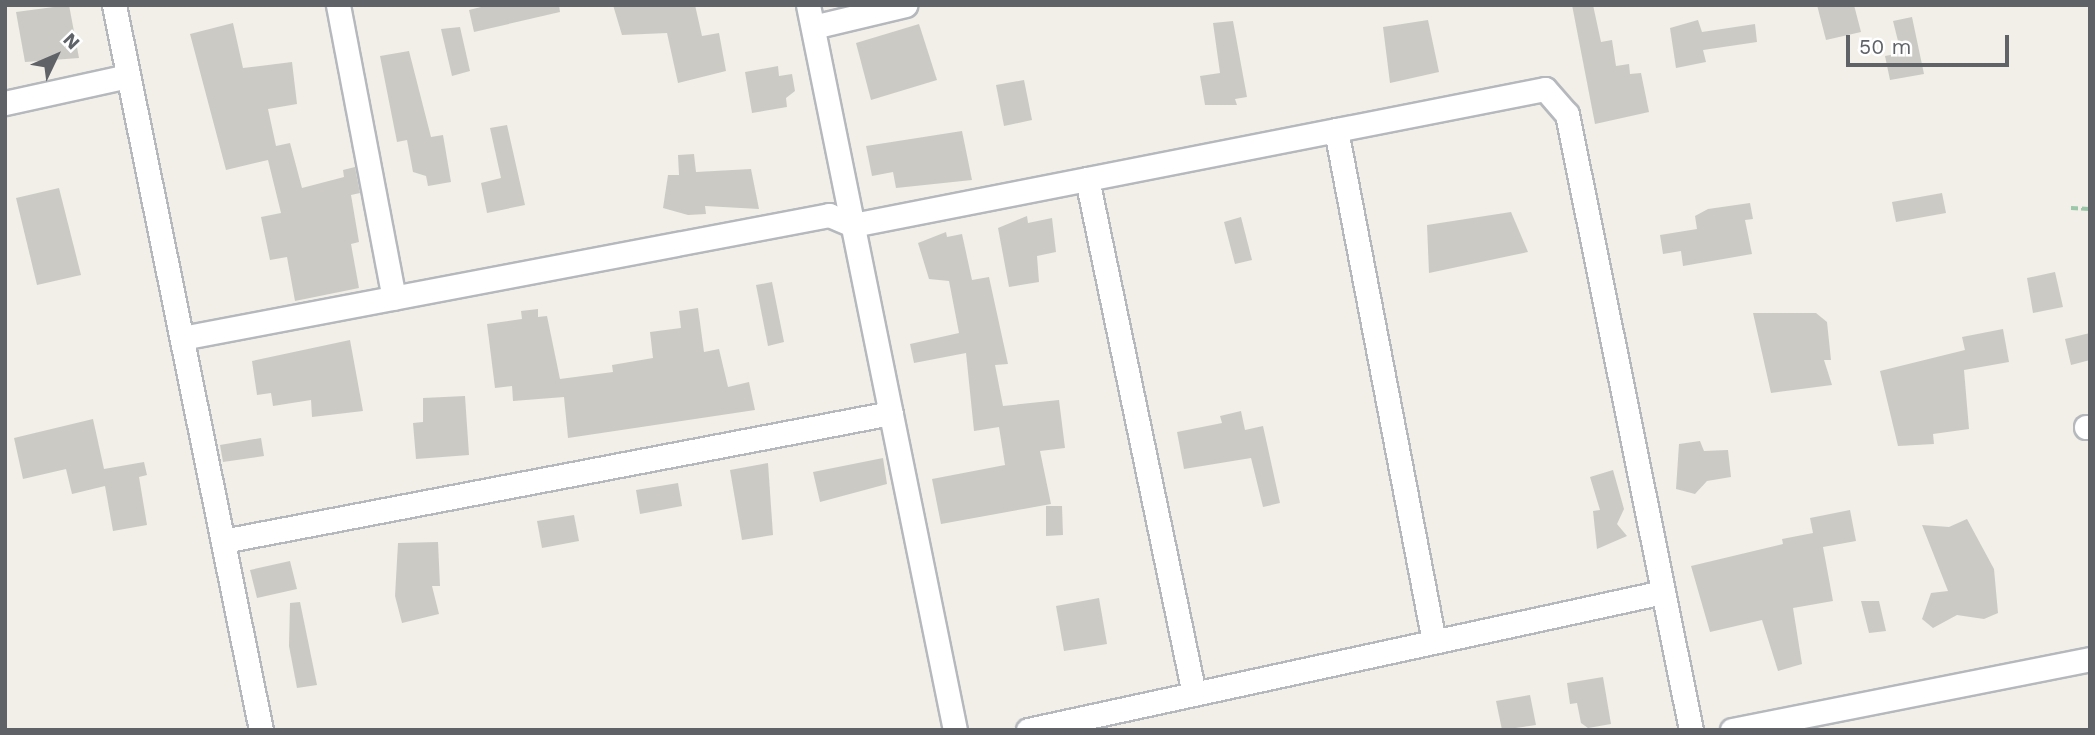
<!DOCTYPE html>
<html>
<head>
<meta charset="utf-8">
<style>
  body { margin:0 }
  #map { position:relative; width:2095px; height:735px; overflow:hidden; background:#f1efe8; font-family:"Work Sans",sans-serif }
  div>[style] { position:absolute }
  .building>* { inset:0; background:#cccac5 }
  .path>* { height:3.5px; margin-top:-1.75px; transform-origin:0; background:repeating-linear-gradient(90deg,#9cc7a9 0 7px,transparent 0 10.5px) }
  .roads { filter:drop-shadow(2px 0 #b5b8bc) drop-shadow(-2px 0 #b5b8bc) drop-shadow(0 2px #b5b8bc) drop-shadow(0 -2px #b5b8bc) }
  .minor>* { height:23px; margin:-11.5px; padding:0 11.5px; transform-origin:11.5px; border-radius:11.5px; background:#fff }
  span { translate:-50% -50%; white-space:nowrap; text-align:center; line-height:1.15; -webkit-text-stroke:5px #fff; paint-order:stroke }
  .frame { position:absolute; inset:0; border:7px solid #5f6368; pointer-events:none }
  .north { position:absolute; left:21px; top:21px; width:70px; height:70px; -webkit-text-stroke:5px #fff; paint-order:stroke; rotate:46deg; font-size:19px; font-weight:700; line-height:28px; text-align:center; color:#5f6368 }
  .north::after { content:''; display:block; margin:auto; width:24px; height:32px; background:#5f6368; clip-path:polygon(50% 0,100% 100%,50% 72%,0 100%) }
  .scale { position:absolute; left:1846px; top:35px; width:163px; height:32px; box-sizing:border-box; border:4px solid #5f6368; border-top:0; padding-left:9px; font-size:21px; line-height:24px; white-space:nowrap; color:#5f6368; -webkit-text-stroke:5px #fff; paint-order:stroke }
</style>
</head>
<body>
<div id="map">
  <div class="building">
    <i style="clip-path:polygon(69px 5px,79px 58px,25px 62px,16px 12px)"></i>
    <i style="clip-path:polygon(489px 5px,559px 5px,560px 12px,474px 32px,469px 10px)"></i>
    <i style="clip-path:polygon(613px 5px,695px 5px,702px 36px,719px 33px,726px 71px,678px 83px,667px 33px,622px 35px)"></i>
    <i style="clip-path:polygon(1572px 5px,1593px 5px,1601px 42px,1612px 40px,1616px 66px,1629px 64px,1630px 74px,1641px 73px,1649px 112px,1595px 124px)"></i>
    <i style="clip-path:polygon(1817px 5px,1854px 5px,1861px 32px,1826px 40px)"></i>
    <i style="clip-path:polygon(1912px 17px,1924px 74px,1890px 80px,1885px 56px,1901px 53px,1893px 21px)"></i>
    <i style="clip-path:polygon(1428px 20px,1439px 72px,1390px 83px,1383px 27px)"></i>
    <i style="clip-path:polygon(1698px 20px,1702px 32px,1755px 24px,1757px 42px,1703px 50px,1706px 62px,1676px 68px,1670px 28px)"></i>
    <i style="clip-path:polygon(1233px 21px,1247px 97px,1235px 99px,1237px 105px,1205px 105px,1200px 76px,1220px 73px,1213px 23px)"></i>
    <i style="clip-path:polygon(233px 23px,243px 68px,292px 62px,297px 104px,268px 109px,276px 146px,290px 143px,302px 188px,344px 177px,343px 170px,355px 167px,360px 193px,351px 195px,359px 242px,351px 244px,359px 288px,295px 301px,287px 257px,270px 260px,261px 217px,281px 213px,268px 160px,226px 170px,190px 34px)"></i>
    <i style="clip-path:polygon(919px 24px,937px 80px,871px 100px,856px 43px)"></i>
    <i style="clip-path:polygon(460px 27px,470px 71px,452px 76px,441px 29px)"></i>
    <i style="clip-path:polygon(409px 51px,431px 137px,443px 135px,451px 182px,428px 186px,426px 176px,413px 172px,407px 140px,397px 142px,380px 56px)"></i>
    <i style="clip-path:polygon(778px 66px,779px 76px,792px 74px,795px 91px,786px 98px,787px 107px,752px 113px,745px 72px)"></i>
    <i style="clip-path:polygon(1024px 80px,1032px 120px,1004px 126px,996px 85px)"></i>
    <i style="clip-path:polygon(507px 125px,525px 205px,487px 213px,481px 183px,501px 178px,490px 128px)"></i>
    <i style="clip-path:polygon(962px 131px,972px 180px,896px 188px,893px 172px,872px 176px,866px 146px)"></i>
    <i style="clip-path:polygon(694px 154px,696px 172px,751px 169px,759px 209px,705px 206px,706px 214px,688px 215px,663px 208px,668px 175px,679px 175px,678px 155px)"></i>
    <i style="clip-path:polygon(59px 188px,81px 275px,37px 285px,16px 198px)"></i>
    <i style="clip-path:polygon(1942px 193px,1946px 213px,1896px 222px,1892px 202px)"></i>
    <i style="clip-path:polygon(1750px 203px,1753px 219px,1745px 220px,1752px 254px,1683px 266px,1681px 251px,1663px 254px,1660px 235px,1697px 229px,1695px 216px,1708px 209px)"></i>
    <i style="clip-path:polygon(1511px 212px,1528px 252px,1429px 273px,1427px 225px)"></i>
    <i style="clip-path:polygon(1027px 216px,1028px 223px,1052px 218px,1056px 252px,1037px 256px,1039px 282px,1009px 287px,998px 228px)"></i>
    <i style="clip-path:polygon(1241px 217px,1252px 260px,1235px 264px,1224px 222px)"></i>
    <i style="clip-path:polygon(946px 232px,947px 237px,962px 234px,972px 280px,989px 277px,1008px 364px,995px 365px,1003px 406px,1059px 400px,1065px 448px,1040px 451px,1051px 504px,941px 524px,932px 479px,1005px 465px,999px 427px,974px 431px,966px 353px,914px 363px,910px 344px,959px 333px,949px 281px,929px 279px,918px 243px)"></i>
    <i style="clip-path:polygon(2055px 272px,2063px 307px,2033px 313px,2027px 278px)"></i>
    <i style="clip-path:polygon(772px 282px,784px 342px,768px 346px,756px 285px)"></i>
    <i style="clip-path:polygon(698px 308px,704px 352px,719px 349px,728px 387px,749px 382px,755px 410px,568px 438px,564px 397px,513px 401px,512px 386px,495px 388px,487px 324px,522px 319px,521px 311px,538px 309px,538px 317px,547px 316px,560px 379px,613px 372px,612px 365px,653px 358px,650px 332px,681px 328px,679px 311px)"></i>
    <i style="clip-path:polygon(1753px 313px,1816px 313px,1827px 322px,1831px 360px,1824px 360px,1832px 385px,1771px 393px)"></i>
    <i style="clip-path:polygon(2003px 329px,2009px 362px,1964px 370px,1969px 429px,1933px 434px,1934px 444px,1898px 446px,1880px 371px,1965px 350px,1962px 337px)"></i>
    <i style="clip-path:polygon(2090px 333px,2090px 360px,2071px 365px,2065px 339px)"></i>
    <i style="clip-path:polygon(350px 340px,363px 411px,312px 417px,311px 400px,273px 406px,271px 393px,257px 395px,252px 361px)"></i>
    <i style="clip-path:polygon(465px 396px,469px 455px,416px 459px,413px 423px,423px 422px,423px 398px)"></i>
    <i style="clip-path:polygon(1241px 411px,1245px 430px,1263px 426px,1280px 503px,1263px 507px,1251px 458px,1184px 469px,1177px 432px,1222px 423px,1220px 416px)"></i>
    <i style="clip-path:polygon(93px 419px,104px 469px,144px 462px,147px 475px,139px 477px,147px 525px,113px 531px,105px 486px,72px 494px,66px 469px,23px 479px,14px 438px)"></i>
    <i style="clip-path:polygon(261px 438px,264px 456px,223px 462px,220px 445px)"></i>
    <i style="clip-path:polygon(1700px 441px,1704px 451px,1728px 450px,1731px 477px,1707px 481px,1695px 494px,1676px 489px,1679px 444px)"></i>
    <i style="clip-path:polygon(883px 458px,887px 484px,820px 502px,813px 472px)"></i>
    <i style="clip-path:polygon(768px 463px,773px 535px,742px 540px,730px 470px)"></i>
    <i style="clip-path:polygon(1613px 470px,1624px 509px,1617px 524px,1627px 536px,1597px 549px,1593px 511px,1600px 510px,1590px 477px)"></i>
    <i style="clip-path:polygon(678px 483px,682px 506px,640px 514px,636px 490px)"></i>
    <i style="clip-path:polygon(1046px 506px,1062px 506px,1063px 535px,1046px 536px)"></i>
    <i style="clip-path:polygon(1850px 510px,1856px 541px,1823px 547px,1833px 601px,1793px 608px,1802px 664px,1778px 671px,1762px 620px,1710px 632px,1691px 566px,1783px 544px,1782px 539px,1813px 533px,1810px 518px)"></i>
    <i style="clip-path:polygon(574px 515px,579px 541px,542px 548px,537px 521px)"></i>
    <i style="clip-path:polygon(1967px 519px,1994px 569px,1998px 613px,1984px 619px,1957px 615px,1933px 628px,1922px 619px,1931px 593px,1948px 591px,1922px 525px,1949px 527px)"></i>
    <i style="clip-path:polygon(438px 542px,440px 586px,432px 586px,439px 614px,402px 623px,395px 596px,398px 543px)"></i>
    <i style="clip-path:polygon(290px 561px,297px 589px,257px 598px,250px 570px)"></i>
    <i style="clip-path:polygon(1099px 598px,1107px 644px,1064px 651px,1056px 606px)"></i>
    <i style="clip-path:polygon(1861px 601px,1879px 601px,1886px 631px,1869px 633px)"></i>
    <i style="clip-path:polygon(300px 602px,317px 685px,297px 688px,289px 646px,290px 603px)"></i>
    <i style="clip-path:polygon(1603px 677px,1611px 724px,1588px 728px,1581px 723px,1577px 703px,1570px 704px,1567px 683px)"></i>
    <i style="clip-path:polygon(1530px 695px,1536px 725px,1502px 730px,1496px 701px)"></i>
  </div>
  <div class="path">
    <i style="left:2071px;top:208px;width:19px;rotate:3deg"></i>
  </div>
  <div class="roads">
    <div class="minor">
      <i style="left:114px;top:5px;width:740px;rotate:78.54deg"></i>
      <i style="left:338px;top:5px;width:298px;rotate:79.2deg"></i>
      <i style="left:808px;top:5px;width:740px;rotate:78.54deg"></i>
      <i style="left:813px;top:27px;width:95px;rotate:-13.4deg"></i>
      <i style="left:5px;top:103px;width:126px;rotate:-12.4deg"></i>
      <i style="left:1336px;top:130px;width:521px;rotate:79.16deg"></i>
      <i style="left:1087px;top:179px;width:526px;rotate:78.26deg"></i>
      <i style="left:182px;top:338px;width:659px;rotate:-10.76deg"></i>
      <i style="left:829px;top:215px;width:26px;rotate:23deg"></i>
      <i style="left:853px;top:225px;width:705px;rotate:-11.12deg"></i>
      <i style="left:1545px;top:89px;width:33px;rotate:49deg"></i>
      <i style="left:1567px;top:114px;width:628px;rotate:78.62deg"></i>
      <i style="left:2086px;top:427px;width:4px"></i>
      <i style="left:223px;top:541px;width:680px;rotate:-10.85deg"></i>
      <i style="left:1028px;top:730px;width:650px;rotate:-12.26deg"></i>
      <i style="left:1732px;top:730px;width:365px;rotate:-11.2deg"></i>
    </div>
  </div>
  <div class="frame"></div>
  <div class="north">N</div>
  <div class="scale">50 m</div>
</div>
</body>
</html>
